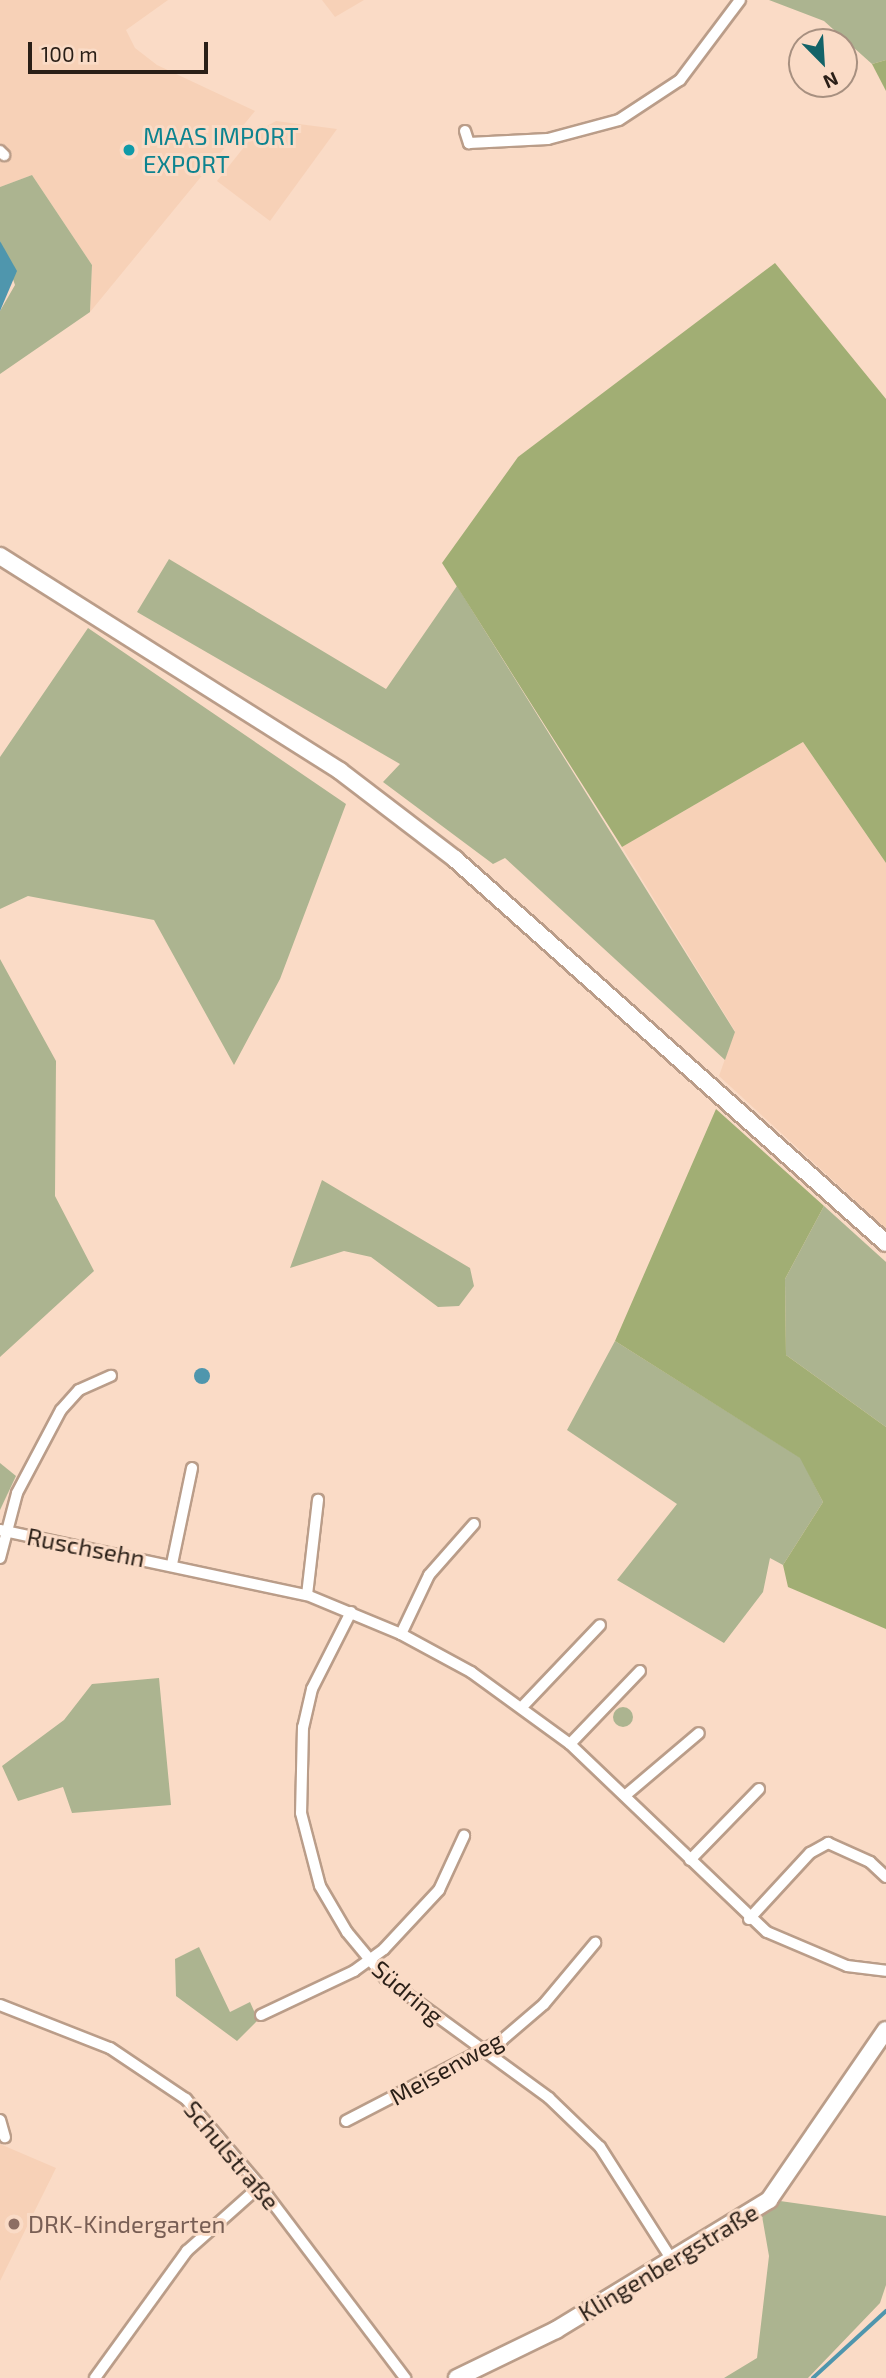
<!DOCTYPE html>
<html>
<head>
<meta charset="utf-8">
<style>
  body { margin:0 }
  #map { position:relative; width:886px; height:2378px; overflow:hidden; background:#fadbc6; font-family:"Exo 2",sans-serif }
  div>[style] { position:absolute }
  .built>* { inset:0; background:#f7d1b7 }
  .green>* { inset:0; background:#acb490 }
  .round { border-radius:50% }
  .forest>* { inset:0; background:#a1ae74 }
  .water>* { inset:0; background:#4f96ad }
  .stream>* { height:3.5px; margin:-1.75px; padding:0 1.75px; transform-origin:1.75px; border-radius:1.75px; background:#4f96ad }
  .roads { filter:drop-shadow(2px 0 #ba9d89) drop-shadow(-2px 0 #ba9d89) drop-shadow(0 2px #ba9d89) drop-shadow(0 -2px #ba9d89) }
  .street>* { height:10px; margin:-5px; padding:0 5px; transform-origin:5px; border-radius:5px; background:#fff }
  .secondary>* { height:16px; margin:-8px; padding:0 8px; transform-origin:8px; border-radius:8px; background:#fff }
  .dots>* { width:19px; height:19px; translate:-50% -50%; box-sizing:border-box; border:4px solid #fadbc6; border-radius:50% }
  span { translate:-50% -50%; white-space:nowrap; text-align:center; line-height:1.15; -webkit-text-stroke:6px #fadbc6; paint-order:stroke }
  .culture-label { font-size:24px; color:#0d838f }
  .left { translate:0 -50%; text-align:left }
  .street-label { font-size:24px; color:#2a1f17 }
  .education-label { font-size:24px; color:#785e54 }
  .north { position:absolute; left:788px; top:28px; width:70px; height:70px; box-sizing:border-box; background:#fadbc6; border:2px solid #a79080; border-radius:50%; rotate:156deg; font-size:19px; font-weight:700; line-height:28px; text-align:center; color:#2a1f17 }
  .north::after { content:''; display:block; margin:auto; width:24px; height:32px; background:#136368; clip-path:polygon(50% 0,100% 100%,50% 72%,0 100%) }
  .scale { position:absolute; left:28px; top:42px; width:180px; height:32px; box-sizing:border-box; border:4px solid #2a1f17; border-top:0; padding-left:9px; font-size:21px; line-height:24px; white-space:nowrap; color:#2a1f17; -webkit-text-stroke:5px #fadbc6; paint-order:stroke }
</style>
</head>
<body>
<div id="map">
  <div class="built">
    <i style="clip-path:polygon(0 0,168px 0,126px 30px,135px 48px,157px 65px,255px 111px,90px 312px,92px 265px,32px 175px,0 187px)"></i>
    <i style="clip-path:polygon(322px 0,364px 0,335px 17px)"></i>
    <i style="clip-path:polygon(276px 121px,337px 129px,270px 221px,217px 181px,256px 132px)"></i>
    <i style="clip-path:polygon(803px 742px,886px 863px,886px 1229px,719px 1076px,735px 1031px,622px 847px)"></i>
    <i style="clip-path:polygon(0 2144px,56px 2168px,0 2281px)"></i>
  </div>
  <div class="green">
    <i style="clip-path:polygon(769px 0,886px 0,886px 60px,872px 64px,824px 21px)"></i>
    <i style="clip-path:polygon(32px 175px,92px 265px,90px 312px,0 374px,0 311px,15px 285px,0 241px,0 187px)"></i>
    <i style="clip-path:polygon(169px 559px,386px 689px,457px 586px,735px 1032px,725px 1060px,505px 858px,493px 864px,383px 782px,400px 764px,137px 612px)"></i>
    <i style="clip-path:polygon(88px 628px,346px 804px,280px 979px,234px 1065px,154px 920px,28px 896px,0 909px,0 757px)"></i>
    <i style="clip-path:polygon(0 959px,56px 1061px,55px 1196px,94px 1271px,0 1357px)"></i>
    <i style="clip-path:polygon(322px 1180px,470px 1268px,474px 1286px,459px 1306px,438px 1307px,371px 1257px,344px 1251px,290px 1268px)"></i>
    <i style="clip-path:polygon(824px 1206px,886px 1262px,886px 1427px,786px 1355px,785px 1279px)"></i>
    <i style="clip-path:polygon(615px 1341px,801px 1458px,823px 1502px,783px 1565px,770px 1558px,763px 1592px,724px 1643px,617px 1580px,677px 1504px,567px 1430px)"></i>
    <i style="clip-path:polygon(0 1463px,16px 1476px,0 1510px)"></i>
    <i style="clip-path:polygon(159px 1678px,171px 1805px,72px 1813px,63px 1787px,18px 1801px,2px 1766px,64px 1720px,92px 1684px)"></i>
    <i class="round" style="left:613px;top:1707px;width:20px;height:20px"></i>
    <i style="clip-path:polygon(199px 1947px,230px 2012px,250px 2002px,258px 2020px,237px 2041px,176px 1996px,175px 1959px)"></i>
    <i style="clip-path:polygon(780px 2201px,886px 2216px,886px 2285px,880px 2303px,808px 2378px,724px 2378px,757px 2358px,769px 2256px,762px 2216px)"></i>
  </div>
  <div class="forest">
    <i style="clip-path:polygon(886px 60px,886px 91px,872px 64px)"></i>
    <i style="clip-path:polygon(775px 263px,886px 399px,886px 863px,803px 742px,622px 847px,442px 563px,518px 457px)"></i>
    <i style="clip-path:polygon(716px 1109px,824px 1206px,785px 1279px,786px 1355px,886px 1427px,886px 1629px,788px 1587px,783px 1565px,823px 1502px,800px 1458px,615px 1341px)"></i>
  </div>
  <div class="water">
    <i style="clip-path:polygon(0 241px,17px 271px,0 311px)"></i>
    <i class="round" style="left:194px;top:1368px;width:16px;height:16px"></i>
  </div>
  <div class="stream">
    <i style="left:813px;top:2378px;width:99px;rotate:-42.5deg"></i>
  </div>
  <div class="roads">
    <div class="street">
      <i style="left:465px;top:131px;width:13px;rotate:72deg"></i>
      <i style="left:469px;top:143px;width:79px;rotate:-2.9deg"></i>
      <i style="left:548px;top:139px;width:73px;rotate:-15deg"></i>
      <i style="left:619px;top:120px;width:73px;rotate:-33.3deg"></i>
      <i style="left:680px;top:80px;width:100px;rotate:-53.1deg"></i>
      <i style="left:0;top:151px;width:6px;rotate:45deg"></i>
      <i style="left:0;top:1530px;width:314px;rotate:12deg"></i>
      <i style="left:307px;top:1595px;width:102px;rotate:22.5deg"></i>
      <i style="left:401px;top:1634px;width:80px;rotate:28.5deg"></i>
      <i style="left:471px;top:1672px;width:122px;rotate:36deg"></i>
      <i style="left:570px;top:1744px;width:272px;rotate:43.7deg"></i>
      <i style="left:767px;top:1932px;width:87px;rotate:23deg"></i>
      <i style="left:847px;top:1966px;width:39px;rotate:7deg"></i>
      <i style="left:0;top:1558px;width:67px;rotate:-75.3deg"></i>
      <i style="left:17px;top:1493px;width:94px;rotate:-62.1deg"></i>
      <i style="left:61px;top:1410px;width:27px;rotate:-48deg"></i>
      <i style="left:79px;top:1390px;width:35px;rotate:-24deg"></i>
      <i style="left:172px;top:1564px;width:98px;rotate:-78.2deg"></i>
      <i style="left:307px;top:1595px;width:96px;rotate:-83.4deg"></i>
      <i style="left:351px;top:1612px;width:86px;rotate:116.9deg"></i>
      <i style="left:312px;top:1689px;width:39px;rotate:103deg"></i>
      <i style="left:303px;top:1727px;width:86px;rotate:91.3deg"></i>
      <i style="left:301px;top:1813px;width:75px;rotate:75.4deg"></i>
      <i style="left:320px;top:1886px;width:53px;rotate:59.6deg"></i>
      <i style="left:347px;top:1932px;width:61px;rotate:50.3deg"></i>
      <i style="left:386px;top:1979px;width:202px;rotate:36.1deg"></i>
      <i style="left:549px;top:2098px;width:71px;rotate:43.9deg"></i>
      <i style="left:600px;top:2147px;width:138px;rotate:57.5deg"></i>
      <i style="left:401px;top:1634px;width:65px;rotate:-64.6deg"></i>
      <i style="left:429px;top:1575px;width:68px;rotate:-48.6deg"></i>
      <i style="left:522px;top:1707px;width:113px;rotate:-46.4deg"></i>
      <i style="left:570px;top:1744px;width:101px;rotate:-46.2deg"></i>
      <i style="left:627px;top:1794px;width:94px;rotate:-40.3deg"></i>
      <i style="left:690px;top:1860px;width:99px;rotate:-45.8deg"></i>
      <i style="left:749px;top:1919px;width:90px;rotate:-47.3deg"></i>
      <i style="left:810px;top:1853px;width:21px;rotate:-29deg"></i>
      <i style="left:828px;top:1843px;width:46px;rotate:24.3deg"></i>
      <i style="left:870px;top:1862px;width:22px;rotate:43deg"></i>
      <i style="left:0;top:2005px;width:118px;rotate:21.4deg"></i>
      <i style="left:110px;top:2048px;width:92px;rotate:33.9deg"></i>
      <i style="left:186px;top:2099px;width:114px;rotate:49.6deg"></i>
      <i style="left:260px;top:2186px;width:241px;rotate:52.9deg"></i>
      <i style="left:261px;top:2015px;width:103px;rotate:-25.3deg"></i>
      <i style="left:354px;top:1971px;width:37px;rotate:-36deg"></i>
      <i style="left:384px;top:1949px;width:81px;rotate:-47deg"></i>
      <i style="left:439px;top:1890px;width:60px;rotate:-65.2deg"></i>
      <i style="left:0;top:2120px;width:18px;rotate:74deg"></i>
      <i style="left:346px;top:2121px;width:176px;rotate:-27.4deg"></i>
      <i style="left:502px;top:2040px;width:55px;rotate:-40.6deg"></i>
      <i style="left:544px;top:2004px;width:80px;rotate:-50.1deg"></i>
      <i style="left:95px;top:2378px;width:157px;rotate:-54.1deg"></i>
      <i style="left:187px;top:2251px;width:98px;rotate:-41.7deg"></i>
    </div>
    <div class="secondary">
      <i style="left:0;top:556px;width:402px;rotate:32.3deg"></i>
      <i style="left:340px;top:771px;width:145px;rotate:37.4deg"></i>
      <i style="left:455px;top:859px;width:577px;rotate:41.7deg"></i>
      <i style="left:457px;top:2378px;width:110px;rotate:-25.9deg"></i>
      <i style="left:556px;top:2330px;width:250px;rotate:-31.4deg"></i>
      <i style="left:769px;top:2200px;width:206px;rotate:-55.5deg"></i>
    </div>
  </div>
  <div class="dots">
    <i style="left:129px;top:150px;background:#0f9aa8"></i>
    <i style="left:14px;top:2224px;background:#8d6e63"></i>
  </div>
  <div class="culture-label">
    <span class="left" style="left:143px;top:150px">MAAS IMPORT<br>EXPORT</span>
  </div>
  <div class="street-label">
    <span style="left:86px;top:1547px;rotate:11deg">Ruschsehn</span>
    <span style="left:408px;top:1992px;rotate:40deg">Südring</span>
    <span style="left:446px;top:2068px;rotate:-29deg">Meisenweg</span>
    <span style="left:232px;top:2155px;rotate:50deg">Schulstraße</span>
    <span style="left:668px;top:2262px;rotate:-31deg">Klingenbergstraße</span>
  </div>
  <div class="education-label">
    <span class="left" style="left:28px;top:2224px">DRK-Kindergarten</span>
  </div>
  <div class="north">N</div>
  <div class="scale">100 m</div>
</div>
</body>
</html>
